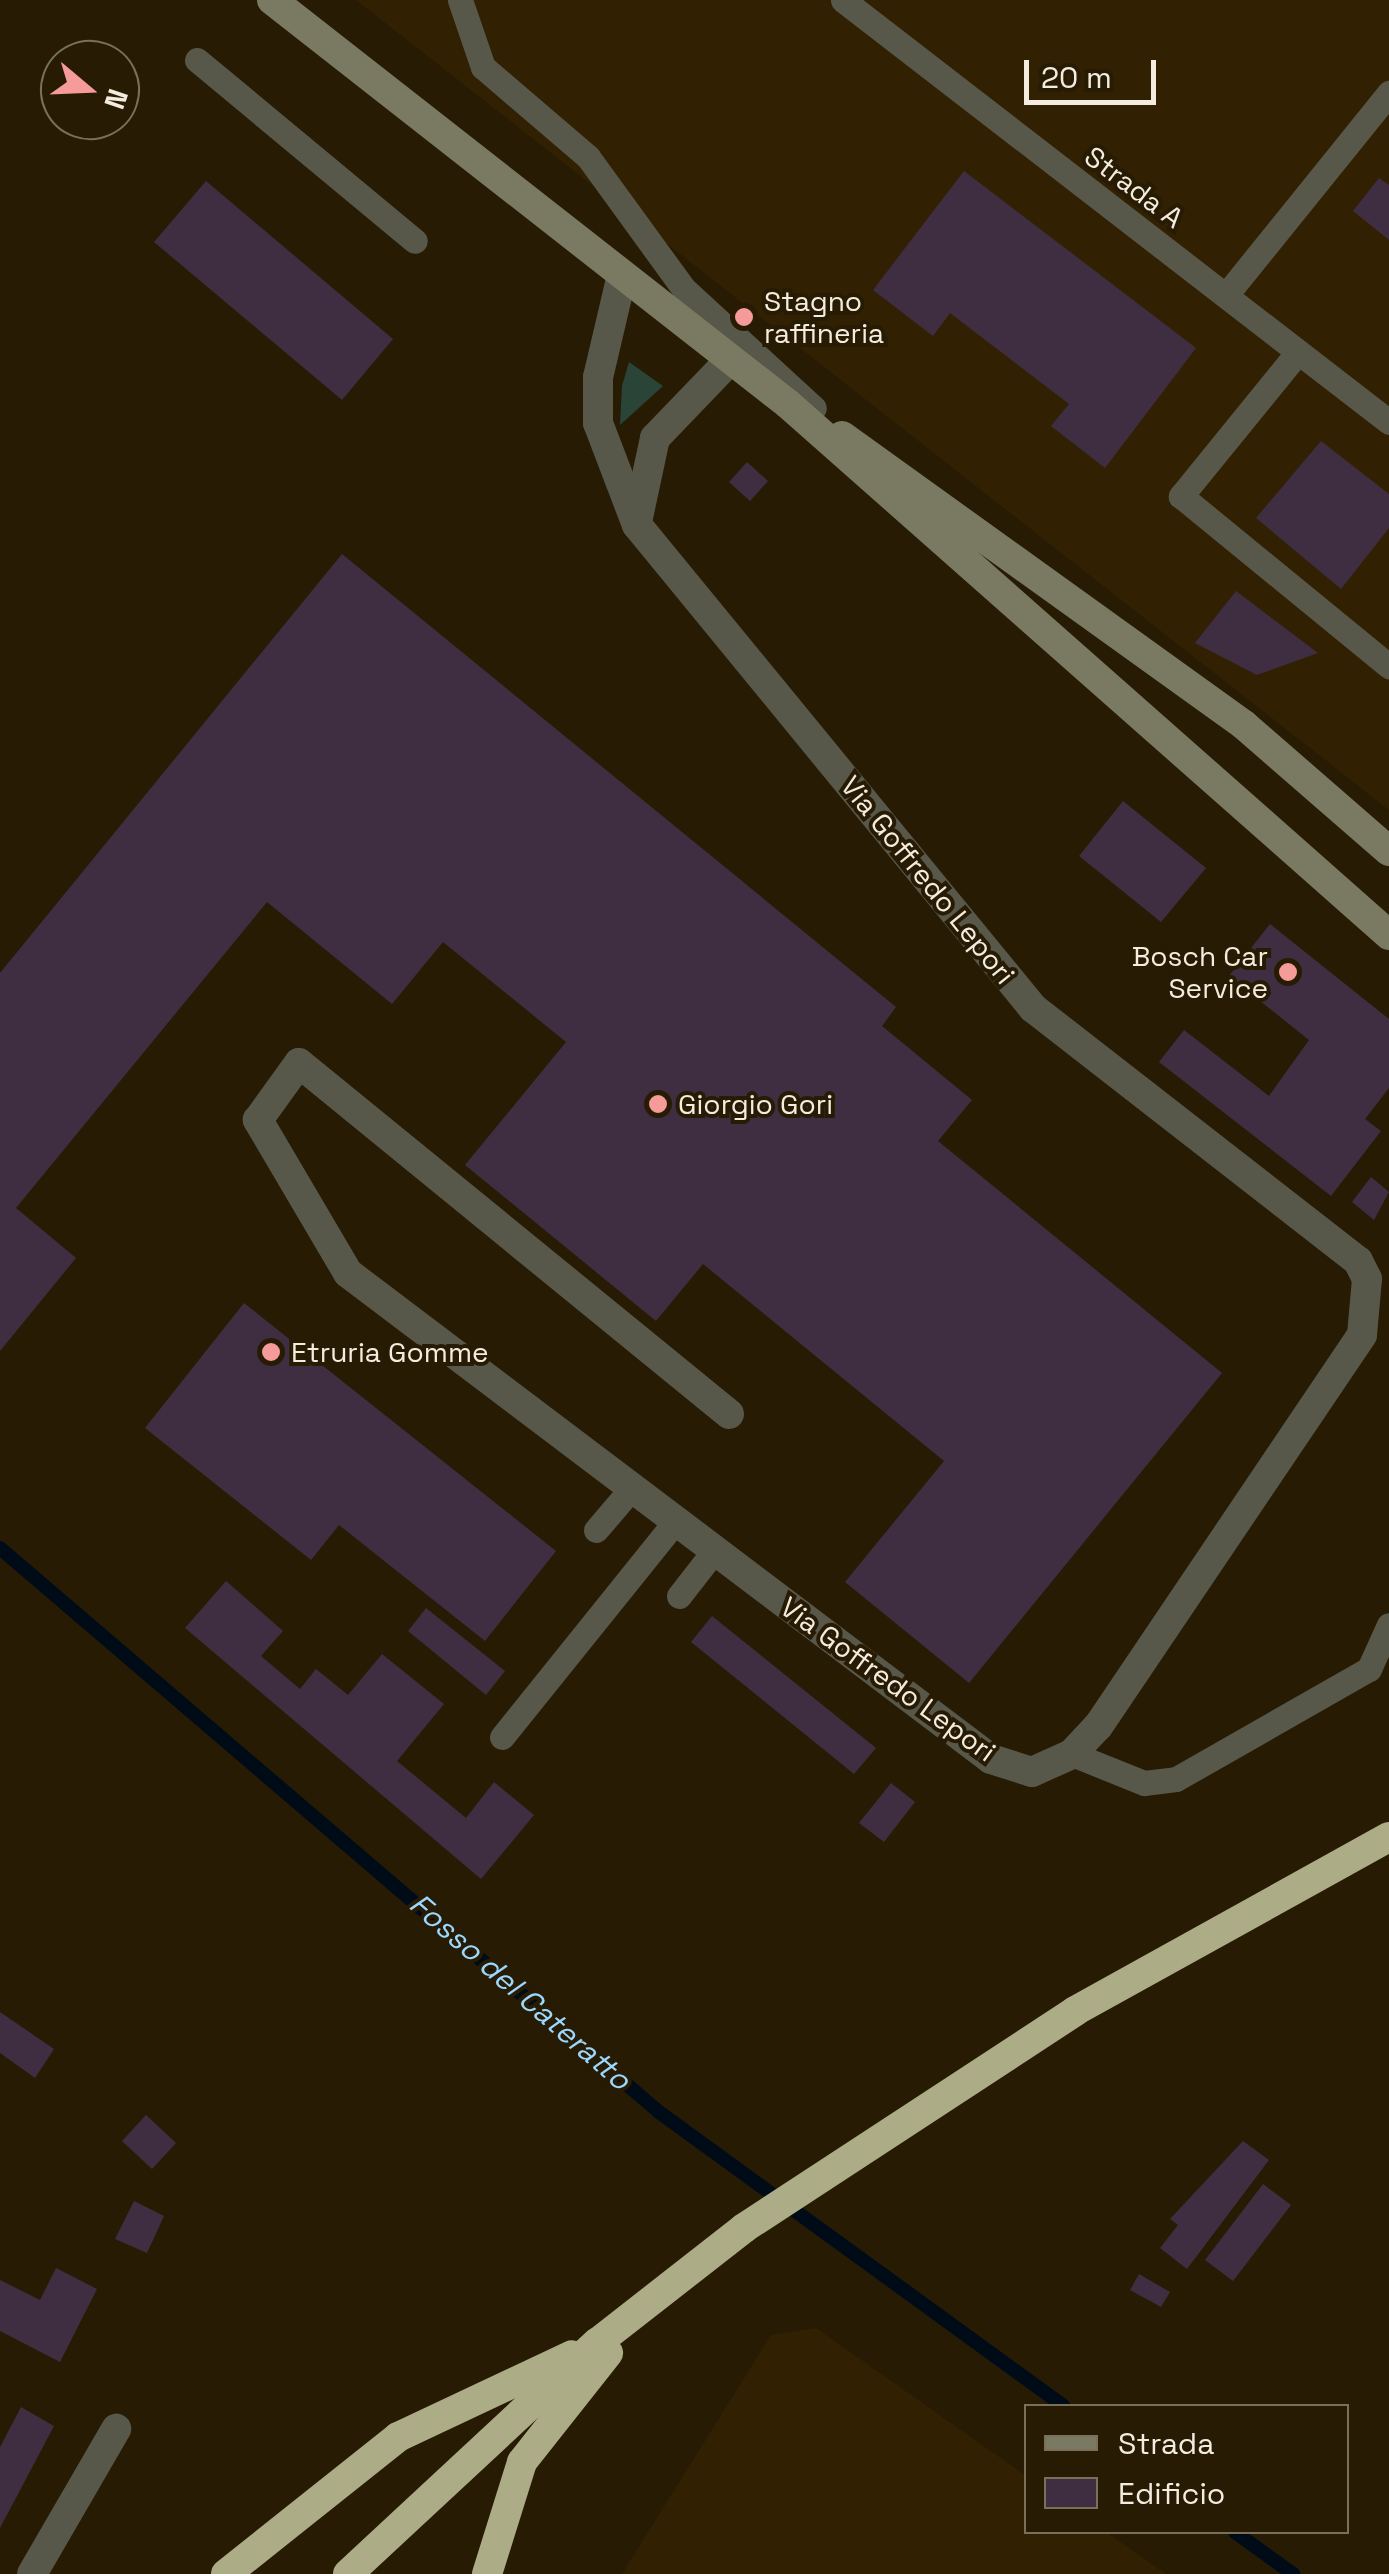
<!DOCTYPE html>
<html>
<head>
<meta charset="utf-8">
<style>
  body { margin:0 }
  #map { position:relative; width:1389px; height:2574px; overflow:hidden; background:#271b04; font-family:"Space Grotesk",sans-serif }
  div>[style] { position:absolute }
  .built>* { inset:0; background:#312102 }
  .green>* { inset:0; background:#2a4537 }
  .stream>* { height:14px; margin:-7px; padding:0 7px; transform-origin:7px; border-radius:7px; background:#000b18 }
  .building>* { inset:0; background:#3f2e42 }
  .lane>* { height:25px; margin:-12.5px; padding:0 12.5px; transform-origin:12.5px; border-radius:12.5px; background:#58584a }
  .street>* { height:30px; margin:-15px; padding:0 15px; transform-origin:15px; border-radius:15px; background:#58584a }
  .secondary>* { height:30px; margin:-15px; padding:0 15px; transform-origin:15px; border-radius:15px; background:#7a7a63 }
  .highway>* { height:30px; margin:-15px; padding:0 15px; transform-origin:15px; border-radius:15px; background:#acac87 }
  .dots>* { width:28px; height:28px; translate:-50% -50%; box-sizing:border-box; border:5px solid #271b04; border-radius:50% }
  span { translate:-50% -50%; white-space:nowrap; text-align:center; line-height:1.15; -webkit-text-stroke:8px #271b04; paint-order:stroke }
  .street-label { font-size:28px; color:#f4ecde }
  .poi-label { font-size:28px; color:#f4ecde }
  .left { translate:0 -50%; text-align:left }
  .right { translate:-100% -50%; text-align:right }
  .water-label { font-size:30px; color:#9cd8fe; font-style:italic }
  .legend { position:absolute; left:1024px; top:2404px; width:325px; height:130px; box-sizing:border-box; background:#271b04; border:2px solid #796f5b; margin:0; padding:12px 18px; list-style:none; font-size:30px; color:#f4ecde }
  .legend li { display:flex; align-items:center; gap:20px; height:50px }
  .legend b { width:50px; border:2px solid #796f5b }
  .north { position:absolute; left:40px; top:40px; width:100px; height:100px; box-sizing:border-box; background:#271b04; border:2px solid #796f5b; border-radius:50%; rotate:109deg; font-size:28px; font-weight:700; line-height:40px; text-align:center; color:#f4ecde }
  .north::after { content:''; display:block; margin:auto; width:35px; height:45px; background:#f59b9a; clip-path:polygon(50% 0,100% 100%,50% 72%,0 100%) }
  .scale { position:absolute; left:1024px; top:60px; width:132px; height:45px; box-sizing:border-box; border:5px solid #f4ecde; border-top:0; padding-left:12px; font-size:30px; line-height:35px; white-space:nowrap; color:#f4ecde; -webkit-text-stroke:8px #271b04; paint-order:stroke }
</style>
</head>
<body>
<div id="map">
  <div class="built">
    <i style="clip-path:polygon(356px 0,1389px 0,1389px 810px)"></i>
    <i style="clip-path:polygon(816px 2328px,1026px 2476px,1026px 2532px,1106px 2532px,1166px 2574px,622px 2574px,771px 2335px)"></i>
  </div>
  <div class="green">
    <i style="clip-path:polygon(629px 362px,663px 386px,620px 425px,622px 386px)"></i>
  </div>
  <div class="stream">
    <i style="left:0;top:1548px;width:867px;rotate:40.56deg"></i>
    <i style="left:659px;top:2112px;width:500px;rotate:36deg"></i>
    <i style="left:1235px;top:2532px;width:72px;rotate:35.9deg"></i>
  </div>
  <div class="building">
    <i style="clip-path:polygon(964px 171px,1196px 348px,1105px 468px,1051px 426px,1069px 404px,950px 313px,933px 336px,873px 290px)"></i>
    <i style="clip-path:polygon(1379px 178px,1389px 185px,1389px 240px,1353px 211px)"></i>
    <i style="clip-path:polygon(206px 181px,393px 339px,342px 400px,154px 242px)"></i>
    <i style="clip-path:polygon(1321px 441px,1389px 494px,1389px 528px,1341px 589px,1256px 518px)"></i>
    <i style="clip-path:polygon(747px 462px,768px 481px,750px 501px,729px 482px)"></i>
    <i style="clip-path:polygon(342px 554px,896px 1007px,882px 1026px,972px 1100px,938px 1141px,1222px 1373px,969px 1683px,845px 1582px,944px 1461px,703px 1264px,656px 1321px,465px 1165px,566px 1042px,443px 942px,392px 1004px,267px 902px,16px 1208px,76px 1258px,0 1351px,0 973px)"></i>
    <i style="clip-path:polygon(1236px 591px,1318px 653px,1257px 675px,1195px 643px)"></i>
    <i style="clip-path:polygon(1123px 801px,1206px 868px,1161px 922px,1079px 856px)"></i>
    <i style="clip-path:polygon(1270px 924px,1389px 1019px,1389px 1088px,1365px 1119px,1381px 1131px,1331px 1196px,1159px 1062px,1184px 1030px,1269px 1096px,1309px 1040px,1229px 976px)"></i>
    <i style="clip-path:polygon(1371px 1177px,1389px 1192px,1374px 1220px,1352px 1202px)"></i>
    <i style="clip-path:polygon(244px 1303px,556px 1551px,485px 1641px,339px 1525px,311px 1560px,145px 1428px)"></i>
    <i style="clip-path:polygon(226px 1581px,283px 1631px,261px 1656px,300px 1689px,316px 1669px,348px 1695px,382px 1654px,444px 1704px,397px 1761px,466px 1818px,494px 1782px,534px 1815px,481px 1879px,185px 1628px)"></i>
    <i style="clip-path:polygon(426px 1608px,505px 1671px,486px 1695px,408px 1631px)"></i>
    <i style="clip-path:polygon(712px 1616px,876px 1748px,854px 1774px,691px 1642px)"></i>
    <i style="clip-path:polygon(891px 1783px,915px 1802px,884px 1842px,859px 1823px)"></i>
    <i style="clip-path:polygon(0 2012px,54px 2049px,35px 2078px,0 2053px)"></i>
    <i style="clip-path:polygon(146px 2115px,176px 2143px,152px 2169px,122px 2141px)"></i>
    <i style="clip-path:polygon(1243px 2141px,1269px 2160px,1187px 2269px,1160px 2248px,1178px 2225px,1170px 2219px)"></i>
    <i style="clip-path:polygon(1263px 2184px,1291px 2205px,1233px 2281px,1205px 2260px)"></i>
    <i style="clip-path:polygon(134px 2201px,164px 2216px,147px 2253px,115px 2239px)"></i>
    <i style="clip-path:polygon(56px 2268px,97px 2289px,60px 2362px,0 2331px,0 2280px,40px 2300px)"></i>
    <i style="clip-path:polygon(1139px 2274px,1170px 2292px,1161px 2307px,1130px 2290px)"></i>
    <i style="clip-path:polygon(21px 2407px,54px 2426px,0 2528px,0 2447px)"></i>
  </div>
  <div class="lane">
    <i style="left:460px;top:0;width:71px;rotate:71.1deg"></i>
    <i style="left:483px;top:67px;width:138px;rotate:40.6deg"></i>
    <i style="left:588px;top:157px;width:163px;rotate:54deg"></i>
    <i style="left:684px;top:289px;width:176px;rotate:42.5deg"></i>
    <i style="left:843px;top:0;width:690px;rotate:37.7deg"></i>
    <i style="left:197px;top:60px;width:283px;rotate:39.7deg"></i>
    <i style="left:1226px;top:295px;width:260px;rotate:-51.1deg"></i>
    <i style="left:1298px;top:352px;width:186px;rotate:129.1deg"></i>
    <i style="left:1181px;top:496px;width:269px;rotate:39.3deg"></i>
    <i style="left:596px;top:1530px;width:54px;rotate:-49.5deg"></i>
    <i style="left:679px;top:1596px;width:57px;rotate:-52.1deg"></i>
    <i style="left:502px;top:1737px;width:276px;rotate:-51.2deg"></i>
    <i style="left:1072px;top:1754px;width:78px;rotate:21.9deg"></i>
    <i style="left:1144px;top:1783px;width:32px;rotate:-7deg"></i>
    <i style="left:1176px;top:1779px;width:222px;rotate:-29.7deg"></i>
    <i style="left:1369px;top:1669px;width:48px;rotate:-65.6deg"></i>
  </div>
  <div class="street">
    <i style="left:622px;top:275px;width:105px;rotate:103.2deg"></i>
    <i style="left:598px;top:377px;width:46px;rotate:90deg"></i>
    <i style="left:598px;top:423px;width:109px;rotate:69.1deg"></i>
    <i style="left:637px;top:525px;width:625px;rotate:50.65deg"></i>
    <i style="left:1033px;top:1008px;width:412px;rotate:37.9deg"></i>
    <i style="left:1358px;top:1261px;width:20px;rotate:63deg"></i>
    <i style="left:1367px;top:1279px;width:56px;rotate:95.1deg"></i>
    <i style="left:1362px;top:1335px;width:472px;rotate:124deg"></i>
    <i style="left:1098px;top:1726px;width:38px;rotate:133deg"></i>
    <i style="left:1072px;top:1754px;width:44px;rotate:155.8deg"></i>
    <i style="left:1032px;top:1772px;width:43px;rotate:-162.4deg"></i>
    <i style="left:991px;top:1759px;width:806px;rotate:-142.92deg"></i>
    <i style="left:348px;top:1273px;width:178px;rotate:-120.5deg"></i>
    <i style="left:258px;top:1120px;width:70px;rotate:-54.3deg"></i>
    <i style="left:299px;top:1063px;width:555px;rotate:39.22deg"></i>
    <i style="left:637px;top:522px;width:86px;rotate:-77.9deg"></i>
    <i style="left:655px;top:438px;width:108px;rotate:-46.1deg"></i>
    <i style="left:32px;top:2574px;width:168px;rotate:-59.9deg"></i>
  </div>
  <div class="secondary">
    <i style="left:272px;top:0;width:655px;rotate:38.06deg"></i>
    <i style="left:788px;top:404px;width:802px;rotate:41.46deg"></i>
    <i style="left:842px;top:436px;width:495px;rotate:35.7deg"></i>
    <i style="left:1244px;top:725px;width:192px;rotate:41deg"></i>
  </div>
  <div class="highway">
    <i style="left:226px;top:2574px;width:220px;rotate:-38.5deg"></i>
    <i style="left:398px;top:2437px;width:192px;rotate:-25.2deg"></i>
    <i style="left:348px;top:2574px;width:340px;rotate:-42.9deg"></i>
    <i style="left:597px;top:2343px;width:187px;rotate:-38deg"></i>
    <i style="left:744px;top:2228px;width:396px;rotate:-33.2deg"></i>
    <i style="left:1075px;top:2011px;width:359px;rotate:-29deg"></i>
    <i style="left:487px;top:2574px;width:117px;rotate:-72.6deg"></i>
    <i style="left:522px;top:2462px;width:139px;rotate:-51.7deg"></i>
  </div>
  <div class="dots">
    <i style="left:744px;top:317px;background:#f59b9a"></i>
    <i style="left:1288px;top:972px;background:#f59b9a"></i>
    <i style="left:658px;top:1104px;background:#f59b9a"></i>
    <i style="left:271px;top:1352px;background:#f59b9a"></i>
  </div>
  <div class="street-label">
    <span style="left:1134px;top:187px;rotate:37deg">Strada A</span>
    <span style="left:928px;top:880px;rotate:51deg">Via Goffredo Lepori</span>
    <span style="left:888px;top:1679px;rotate:36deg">Via Goffredo Lepori</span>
  </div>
  <div class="poi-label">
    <span class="left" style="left:764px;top:317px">Stagno<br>raffineria</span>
    <span class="right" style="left:1268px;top:972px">Bosch Car<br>Service</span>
    <span class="left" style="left:678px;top:1104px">Giorgio Gori</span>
    <span class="left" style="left:291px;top:1352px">Etruria Gomme</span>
  </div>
  <div class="water-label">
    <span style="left:520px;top:1992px;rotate:41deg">Fosso del Cateratto</span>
  </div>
  <ul class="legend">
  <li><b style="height:12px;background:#7a7a63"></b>Strada</li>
  <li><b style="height:28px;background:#3f2e42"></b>Edificio</li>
  </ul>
  <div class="north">N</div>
  <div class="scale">20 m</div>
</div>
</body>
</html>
